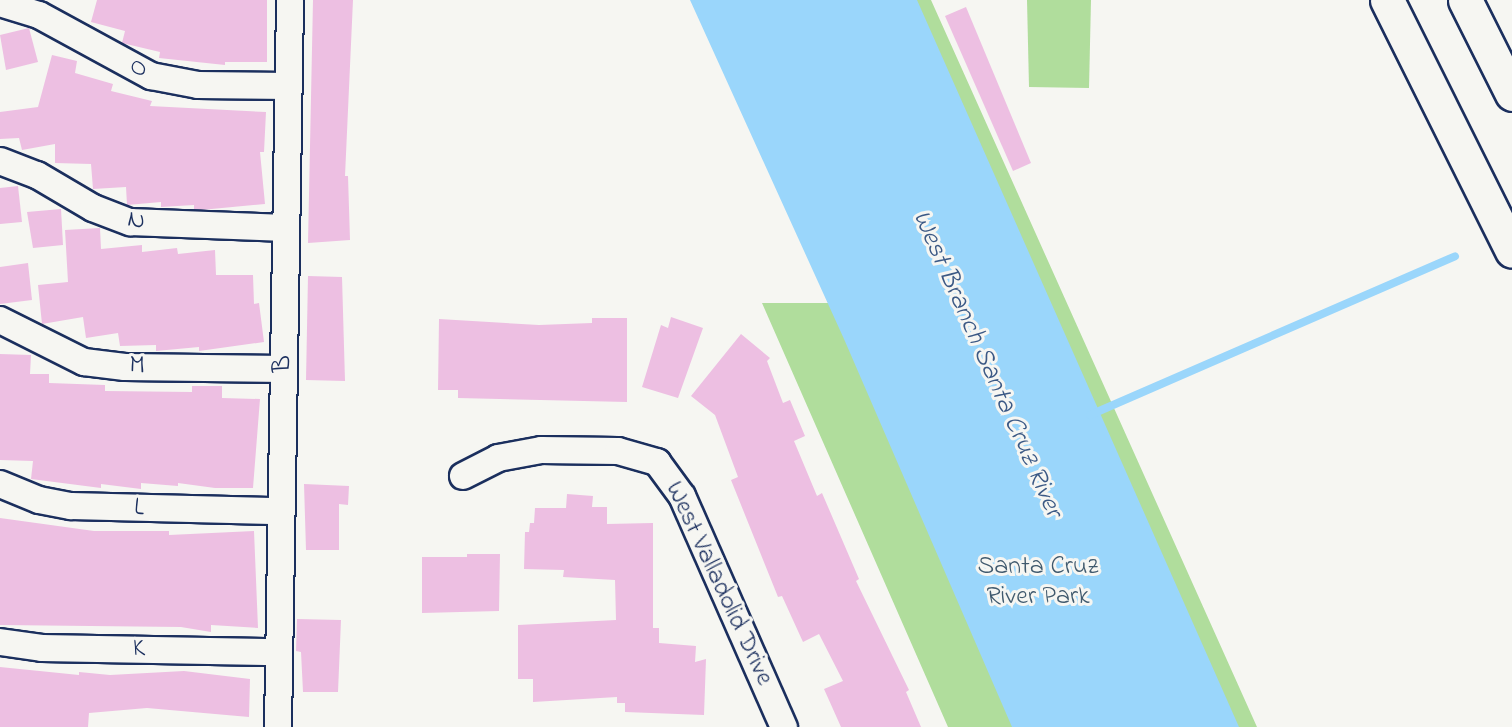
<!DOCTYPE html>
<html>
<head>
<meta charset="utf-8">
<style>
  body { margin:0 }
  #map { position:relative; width:1512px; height:727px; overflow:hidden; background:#f6f6f2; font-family:"Indie Flower",sans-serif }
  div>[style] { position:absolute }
  .green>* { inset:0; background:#b0dd9c }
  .water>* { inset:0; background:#9ad6fb }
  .stream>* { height:8px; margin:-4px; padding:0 4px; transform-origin:4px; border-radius:4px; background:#9ad6fb }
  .building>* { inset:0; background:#edbfe2 }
  .roads { filter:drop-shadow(2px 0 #1b2f5e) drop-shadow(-2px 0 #1b2f5e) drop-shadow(0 2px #1b2f5e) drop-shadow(0 -2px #1b2f5e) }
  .minor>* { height:26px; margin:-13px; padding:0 13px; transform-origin:13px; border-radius:13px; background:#f6f6f2 }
  .major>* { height:33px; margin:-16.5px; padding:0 16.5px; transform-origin:16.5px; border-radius:16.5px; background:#f6f6f2 }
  span { translate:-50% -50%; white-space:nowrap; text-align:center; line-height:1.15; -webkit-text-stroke:6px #f6f6f2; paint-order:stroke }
  .street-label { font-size:26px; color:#1b2f5e }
  .park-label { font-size:26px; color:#405a6e }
  .water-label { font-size:27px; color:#3b5985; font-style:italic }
</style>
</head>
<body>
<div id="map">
  <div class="green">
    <i style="clip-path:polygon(693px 0,931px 0,1257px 727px,948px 727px,762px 303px,831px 303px)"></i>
    <i style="clip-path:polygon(1027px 0,1091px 0,1089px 88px,1029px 87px)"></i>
  </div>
  <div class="water">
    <i style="clip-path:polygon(690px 0,917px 0,1239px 727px,1012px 727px,844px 339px)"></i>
  </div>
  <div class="stream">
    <i style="left:1090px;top:415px;width:398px;rotate:-23.5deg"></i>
  </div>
  <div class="building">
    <i style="clip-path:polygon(97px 0,267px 0,267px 62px,225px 62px,225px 65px,159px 58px,160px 52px,122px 43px,125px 31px,91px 22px)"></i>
    <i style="clip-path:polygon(313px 0,353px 0,345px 176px,348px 176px,350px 240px,308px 243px)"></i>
    <i style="clip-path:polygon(966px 7px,1031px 163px,1013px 171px,945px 16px)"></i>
    <i style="clip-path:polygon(29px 28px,38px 62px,6px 70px,0 35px)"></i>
    <i style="clip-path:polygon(52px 55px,77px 61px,75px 73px,113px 84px,111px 91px,152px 101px,150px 106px,266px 112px,264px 152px,260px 152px,265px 204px,201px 210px,194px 209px,194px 205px,161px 207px,161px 202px,127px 205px,126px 187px,93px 189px,91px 164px,55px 163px,55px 144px,22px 150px,19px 138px,0 139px,0 112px,38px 107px)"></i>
    <i style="clip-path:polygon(18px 186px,22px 222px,0 224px,0 188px)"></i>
    <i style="clip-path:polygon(61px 209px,63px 245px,33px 248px,27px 212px)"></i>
    <i style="clip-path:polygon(100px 228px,101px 249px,142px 245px,142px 252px,177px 248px,178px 254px,215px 250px,216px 275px,253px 275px,254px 304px,259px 303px,264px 342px,199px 351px,199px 347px,156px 351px,156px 345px,120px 346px,118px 333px,86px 338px,83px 317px,42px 324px,38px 285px,68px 282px,65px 230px)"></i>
    <i style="clip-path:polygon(28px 263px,32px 300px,0 304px,0 267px)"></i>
    <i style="clip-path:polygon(308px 276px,342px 277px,345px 381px,306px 380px)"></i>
    <i style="clip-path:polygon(671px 317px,703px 328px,678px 398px,642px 387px,661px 325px,668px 328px)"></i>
    <i style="clip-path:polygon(592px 318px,627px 318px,627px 402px,458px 398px,458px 390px,438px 390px,439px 319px,539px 325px,592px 323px)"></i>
    <i style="clip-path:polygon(741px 334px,770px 358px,767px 361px,783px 403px,790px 400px,805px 436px,794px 441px,817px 496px,822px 493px,859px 579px,856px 581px,909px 690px,906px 692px,921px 727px,841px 727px,824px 689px,843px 681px,819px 634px,803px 642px,782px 596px,778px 597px,731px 480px,738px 477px,715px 415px,691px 396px)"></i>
    <i style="clip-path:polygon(0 354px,31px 355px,30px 374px,49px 374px,49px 383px,105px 385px,105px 391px,192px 392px,192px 386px,222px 386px,222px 398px,260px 399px,253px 488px,215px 488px,178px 483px,178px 486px,141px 483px,141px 489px,101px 484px,101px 488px,31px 479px,33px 461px,0 460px)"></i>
    <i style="clip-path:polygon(304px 484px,349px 486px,348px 505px,339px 504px,339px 550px,306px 550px)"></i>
    <i style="clip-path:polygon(567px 494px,593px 496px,592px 507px,607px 507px,607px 524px,653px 523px,653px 628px,659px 628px,659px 643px,696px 646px,695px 662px,706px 659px,704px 715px,625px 712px,625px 703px,617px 703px,617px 697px,533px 702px,533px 679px,518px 679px,518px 625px,616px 620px,615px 580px,563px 577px,564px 570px,524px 569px,525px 532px,529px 532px,530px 523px,534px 523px,535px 508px,566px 508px)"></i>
    <i style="clip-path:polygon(0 518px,94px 531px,169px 531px,169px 535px,254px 531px,258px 628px,211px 625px,211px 632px,181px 627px,0 625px)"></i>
    <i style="clip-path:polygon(467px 554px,500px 554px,499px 611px,422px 613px,422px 557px,467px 557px)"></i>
    <i style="clip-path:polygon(297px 619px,341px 620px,338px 692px,303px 692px,301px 652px,296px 651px)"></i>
    <i style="clip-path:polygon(0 667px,79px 675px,79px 672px,110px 675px,184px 671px,250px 679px,249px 717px,147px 708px,89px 713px,88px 727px,0 727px)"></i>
  </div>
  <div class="roads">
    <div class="minor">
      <i style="left:0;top:3px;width:41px;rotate:17.1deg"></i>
      <i style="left:39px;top:15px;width:128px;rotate:28.6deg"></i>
      <i style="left:151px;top:76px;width:48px;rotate:10.8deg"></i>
      <i style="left:198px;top:85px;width:90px;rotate:0.6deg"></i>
      <i style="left:0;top:161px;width:40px;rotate:21deg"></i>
      <i style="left:37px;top:175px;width:65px;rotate:30.5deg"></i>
      <i style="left:93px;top:208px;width:40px;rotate:21deg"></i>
      <i style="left:130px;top:222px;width:156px;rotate:2.2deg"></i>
      <i style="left:0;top:320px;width:94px;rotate:26.6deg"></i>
      <i style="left:84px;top:362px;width:41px;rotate:7deg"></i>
      <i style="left:125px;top:367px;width:159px;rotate:0.7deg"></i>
      <i style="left:463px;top:476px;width:39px;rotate:-27deg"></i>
      <i style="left:498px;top:458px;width:44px;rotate:-10.5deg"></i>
      <i style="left:541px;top:450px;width:77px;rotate:0.7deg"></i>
      <i style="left:618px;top:451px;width:41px;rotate:15.8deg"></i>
      <i style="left:657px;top:462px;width:42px;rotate:53.7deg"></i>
      <i style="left:682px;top:496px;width:253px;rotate:66.2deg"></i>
      <i style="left:0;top:484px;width:42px;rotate:22.3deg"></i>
      <i style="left:39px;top:500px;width:33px;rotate:11deg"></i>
      <i style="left:71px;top:506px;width:210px;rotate:1.4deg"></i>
      <i style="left:0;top:642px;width:42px;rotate:8.1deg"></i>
      <i style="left:42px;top:648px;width:237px;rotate:1deg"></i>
      <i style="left:278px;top:727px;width:727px;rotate:-89.05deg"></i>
    </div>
    <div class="major">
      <i style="left:1387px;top:0;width:280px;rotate:63.5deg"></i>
      <i style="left:1465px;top:0;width:105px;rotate:63.4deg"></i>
    </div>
  </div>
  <div class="street-label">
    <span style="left:138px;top:69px;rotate:24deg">O</span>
    <span style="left:136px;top:222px;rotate:11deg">N</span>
    <span style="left:284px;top:364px;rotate:-89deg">B</span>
    <span style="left:137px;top:367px;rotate:2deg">M</span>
    <span style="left:139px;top:509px;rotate:1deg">L</span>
    <span style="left:718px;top:584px;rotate:65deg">West Valladolid Drive</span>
    <span style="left:139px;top:650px;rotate:1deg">K</span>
  </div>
  <div class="park-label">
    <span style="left:1038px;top:583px">Santa Cruz<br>River Park</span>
  </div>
  <div class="water-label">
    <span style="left:987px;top:364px;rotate:66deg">West Branch Santa Cruz River</span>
  </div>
</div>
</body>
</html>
